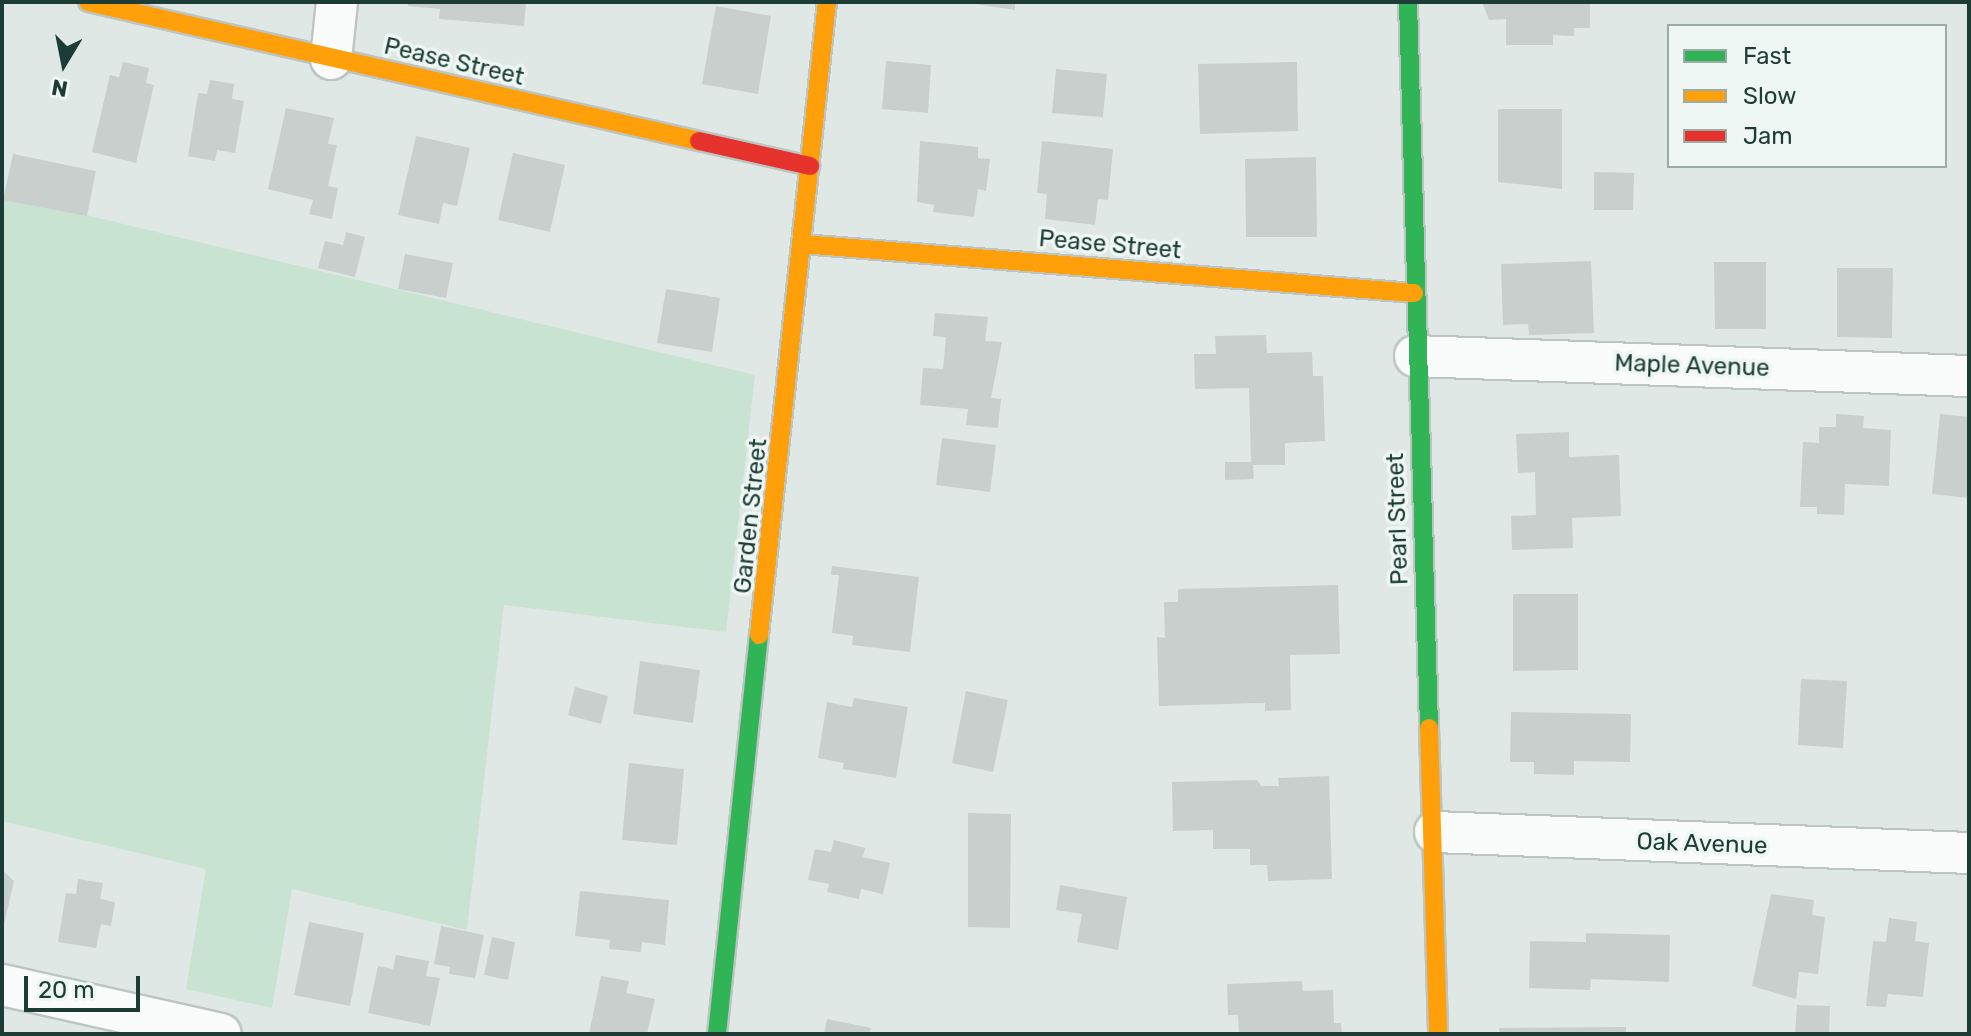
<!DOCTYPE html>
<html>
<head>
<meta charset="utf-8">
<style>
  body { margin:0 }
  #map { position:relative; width:1971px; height:1036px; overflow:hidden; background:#e0e8e5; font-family:Rubik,sans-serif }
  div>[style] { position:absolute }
  .green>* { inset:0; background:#c8e3d2 }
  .building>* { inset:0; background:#c8cfcc }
  .roads { filter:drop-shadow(2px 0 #bdc5c2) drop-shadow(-2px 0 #bdc5c2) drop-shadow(0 2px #bdc5c2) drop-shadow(0 -2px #bdc5c2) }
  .street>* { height:40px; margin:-20px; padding:0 20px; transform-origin:20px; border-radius:20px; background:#fafcfb }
  .fast>* { height:18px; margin:-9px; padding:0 9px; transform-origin:9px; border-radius:9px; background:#30b455 }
  .slow>* { height:18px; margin:-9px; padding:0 9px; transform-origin:9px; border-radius:9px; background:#ff9f0a }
  .jam>* { height:18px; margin:-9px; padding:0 9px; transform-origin:9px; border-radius:9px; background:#e5322d }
  span { translate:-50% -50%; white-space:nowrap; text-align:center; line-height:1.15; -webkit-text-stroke:7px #eef7f3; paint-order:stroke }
  .street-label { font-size:24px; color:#1e3c36 }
  .frame { position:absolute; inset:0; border:4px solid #1e3c36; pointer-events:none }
  .legend { position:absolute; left:1667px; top:24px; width:280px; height:144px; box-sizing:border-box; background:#eef7f3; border:2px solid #9baca7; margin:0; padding:10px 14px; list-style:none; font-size:24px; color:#1e3c36 }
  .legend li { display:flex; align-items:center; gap:16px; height:40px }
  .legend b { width:40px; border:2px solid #9baca7 }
  .north { position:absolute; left:24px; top:24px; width:80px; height:80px; -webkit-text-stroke:6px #eef7f3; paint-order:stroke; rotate:190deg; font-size:22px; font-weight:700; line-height:32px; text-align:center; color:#1e3c36 }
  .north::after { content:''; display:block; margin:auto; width:28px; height:36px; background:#1e3c36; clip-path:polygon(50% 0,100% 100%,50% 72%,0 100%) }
  .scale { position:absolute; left:24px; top:976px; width:116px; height:36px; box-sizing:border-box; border:4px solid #1e3c36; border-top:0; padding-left:10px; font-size:24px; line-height:28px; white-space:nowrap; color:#1e3c36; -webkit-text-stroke:6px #eef7f3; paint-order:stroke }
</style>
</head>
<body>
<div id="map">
  <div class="green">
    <i style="clip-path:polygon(2px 195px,755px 375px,726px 632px,504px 605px,467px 930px,292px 889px,272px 1008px,186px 989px,206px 869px,2px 821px)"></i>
  </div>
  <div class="building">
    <i style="clip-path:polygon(408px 2px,526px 2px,524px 26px,439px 19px,440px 9px,408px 6px)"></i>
    <i style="clip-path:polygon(962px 2px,1015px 2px,1015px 10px)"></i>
    <i style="clip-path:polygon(1482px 2px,1590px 2px,1590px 28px,1574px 28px,1574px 36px,1553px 35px,1553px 45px,1506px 45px,1506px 19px,1489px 20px)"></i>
    <i style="clip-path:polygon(716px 6px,771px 16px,758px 94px,702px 84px)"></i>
    <i style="clip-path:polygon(886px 61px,931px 65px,928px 113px,882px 109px)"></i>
    <i style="clip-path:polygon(123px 62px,149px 68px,146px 83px,154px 85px,136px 163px,92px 152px,110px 75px,119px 77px)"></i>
    <i style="clip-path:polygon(1297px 62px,1298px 131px,1200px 134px,1198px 64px)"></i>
    <i style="clip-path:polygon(1056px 69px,1107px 74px,1103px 117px,1052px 113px)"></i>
    <i style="clip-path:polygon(210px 80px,234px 84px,232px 99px,244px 101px,235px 153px,217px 150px,215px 161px,188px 156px,198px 93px,207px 94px)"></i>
    <i style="clip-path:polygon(286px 108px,334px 118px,328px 144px,337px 145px,328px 186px,338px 188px,332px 219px,309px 214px,313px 200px,268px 189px)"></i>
    <i style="clip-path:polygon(1498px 109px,1562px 109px,1562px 189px,1498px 182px)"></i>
    <i style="clip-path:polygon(416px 136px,470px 148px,457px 206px,443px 203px,439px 224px,398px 215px)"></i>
    <i style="clip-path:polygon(920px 141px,978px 147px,978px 158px,990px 159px,986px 191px,978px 189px,974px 217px,933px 212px,934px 205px,917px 202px)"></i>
    <i style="clip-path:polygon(1042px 141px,1113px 149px,1108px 200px,1098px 199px,1095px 225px,1045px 219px,1047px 194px,1037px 193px)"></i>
    <i style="clip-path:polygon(513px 153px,565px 165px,550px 232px,498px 220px)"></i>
    <i style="clip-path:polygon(13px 154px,96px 171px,87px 216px,3px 200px)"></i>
    <i style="clip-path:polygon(1316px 157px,1317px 237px,1246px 237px,1245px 159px)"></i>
    <i style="clip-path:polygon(1594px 172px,1634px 173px,1633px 210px,1594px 210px)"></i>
    <i style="clip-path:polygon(346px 232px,365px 237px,355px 277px,318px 268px,325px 241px,343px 245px)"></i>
    <i style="clip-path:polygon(405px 254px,453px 263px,446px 298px,398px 289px)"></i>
    <i style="clip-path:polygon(1591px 261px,1594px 333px,1529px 335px,1528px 324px,1503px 325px,1501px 264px)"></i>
    <i style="clip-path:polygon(1714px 262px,1766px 262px,1766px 329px,1715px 329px)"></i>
    <i style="clip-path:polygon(1837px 268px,1893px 268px,1892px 338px,1837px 337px)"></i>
    <i style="clip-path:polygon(666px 289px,720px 298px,712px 352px,657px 343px)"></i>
    <i style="clip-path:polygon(935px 313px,988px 317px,985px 341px,1002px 342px,991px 398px,1001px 399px,998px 428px,966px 425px,968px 409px,920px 405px,923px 368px,943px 369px,946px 337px,933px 336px)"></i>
    <i style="clip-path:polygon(1266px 335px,1267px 353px,1312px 352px,1313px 376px,1323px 376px,1325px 441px,1285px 443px,1285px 465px,1253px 465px,1254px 479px,1225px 480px,1225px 462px,1251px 462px,1249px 388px,1195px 389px,1194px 354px,1216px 354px,1215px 336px)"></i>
    <i style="clip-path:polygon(1836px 414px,1864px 416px,1863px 428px,1891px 430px,1889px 486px,1845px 484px,1844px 515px,1817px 514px,1817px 507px,1800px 507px,1803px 442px,1819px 443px,1819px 427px,1836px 427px)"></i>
    <i style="clip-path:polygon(1940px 414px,1969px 417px,1969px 498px,1932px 494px)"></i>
    <i style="clip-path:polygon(1569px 432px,1569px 457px,1619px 455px,1621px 516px,1572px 518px,1573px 548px,1512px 550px,1511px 516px,1536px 515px,1535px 472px,1518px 473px,1516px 434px)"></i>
    <i style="clip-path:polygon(942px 438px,996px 445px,990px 492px,936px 485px)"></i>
    <i style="clip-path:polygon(832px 566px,919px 577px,910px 652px,852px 645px,853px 636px,832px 633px,839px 575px,831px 575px)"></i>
    <i style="clip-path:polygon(1338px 585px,1340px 654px,1290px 655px,1291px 710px,1265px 711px,1265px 703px,1259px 703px,1159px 706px,1157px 637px,1165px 638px,1164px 602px,1178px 602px,1178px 589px)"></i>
    <i style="clip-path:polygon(1513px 594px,1578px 594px,1578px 670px,1513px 671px)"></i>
    <i style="clip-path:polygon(640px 661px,700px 670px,693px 723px,633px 714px)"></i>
    <i style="clip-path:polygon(1801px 679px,1847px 681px,1843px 748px,1798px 745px)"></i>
    <i style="clip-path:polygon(575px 687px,608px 696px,601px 724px,568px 715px)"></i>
    <i style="clip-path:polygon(966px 691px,1008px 700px,993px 772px,952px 763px)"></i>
    <i style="clip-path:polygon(854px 698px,908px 707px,896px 778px,843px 769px,844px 763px,818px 758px,827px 702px,852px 707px)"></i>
    <i style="clip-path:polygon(1511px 712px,1631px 714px,1630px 762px,1574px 761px,1574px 775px,1534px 774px,1534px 762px,1510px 762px)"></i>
    <i style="clip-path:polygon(629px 763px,684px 769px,677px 845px,622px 840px)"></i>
    <i style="clip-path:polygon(1329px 776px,1332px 879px,1268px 881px,1267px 865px,1250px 865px,1250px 849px,1213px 849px,1213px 830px,1173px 831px,1172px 782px,1257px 780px,1261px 786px,1279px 786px,1278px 778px)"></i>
    <i style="clip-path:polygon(968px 813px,1011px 814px,1010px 928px,968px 927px)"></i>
    <i style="clip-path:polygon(834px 840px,865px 848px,863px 857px,890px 863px,883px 894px,861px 889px,859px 899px,827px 892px,829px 884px,808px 880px,815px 849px,831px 852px)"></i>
    <i style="clip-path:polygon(2px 870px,14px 881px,3px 929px,2px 929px)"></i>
    <i style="clip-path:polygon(78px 879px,103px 883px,100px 899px,115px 902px,111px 926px,101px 924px,96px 948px,58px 942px,66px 893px,76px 894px)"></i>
    <i style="clip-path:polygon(1060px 885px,1127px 897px,1118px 950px,1077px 942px,1082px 914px,1056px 910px)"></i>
    <i style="clip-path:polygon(580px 891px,669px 900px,665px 945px,642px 942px,641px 952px,609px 949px,610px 940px,575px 936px)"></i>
    <i style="clip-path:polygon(1771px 894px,1814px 900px,1812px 915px,1825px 917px,1818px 974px,1799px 972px,1796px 999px,1752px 986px)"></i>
    <i style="clip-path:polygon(1889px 918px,1917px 922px,1915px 941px,1929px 943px,1923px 997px,1888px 994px,1886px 1007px,1866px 1006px,1873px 941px,1886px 942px)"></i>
    <i style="clip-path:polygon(309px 922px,364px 933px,350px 1006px,294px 995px)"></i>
    <i style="clip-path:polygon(441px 926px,484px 935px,475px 978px,449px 974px,450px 967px,434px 964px)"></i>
    <i style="clip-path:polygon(1586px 933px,1670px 935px,1669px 982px,1591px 979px,1590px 990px,1529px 988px,1530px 941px,1586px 942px)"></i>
    <i style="clip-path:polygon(492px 937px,515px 942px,508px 980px,484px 975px)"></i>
    <i style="clip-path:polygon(396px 955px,429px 961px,426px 976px,440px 978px,430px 1026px,368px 1013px,378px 966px,393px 969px)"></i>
    <i style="clip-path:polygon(601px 976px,629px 981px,626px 993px,655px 999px,647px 1034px,589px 1034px)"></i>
    <i style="clip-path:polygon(1302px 981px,1303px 991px,1333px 990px,1334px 1023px,1341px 1023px,1342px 1034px,1239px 1034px,1238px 1015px,1228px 1015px,1227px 984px)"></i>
    <i style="clip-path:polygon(1797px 1005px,1830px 1006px,1829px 1034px,1795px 1034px)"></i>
    <i style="clip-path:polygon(827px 1019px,871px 1028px,869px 1034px,824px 1034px)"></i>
    <i style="clip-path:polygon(1626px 1027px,1626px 1034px,1500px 1034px,1499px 1028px)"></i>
  </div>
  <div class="roads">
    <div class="street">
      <i style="left:331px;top:59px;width:57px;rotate:-84deg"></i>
      <i style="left:1415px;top:356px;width:554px;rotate:2.07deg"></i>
      <i style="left:1435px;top:832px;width:534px;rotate:2.25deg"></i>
      <i style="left:2px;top:985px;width:224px;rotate:12.6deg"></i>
    </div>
    <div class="fast">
      <i style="left:1408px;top:2px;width:726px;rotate:88.34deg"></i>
      <i style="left:717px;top:1034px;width:401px;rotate:-84deg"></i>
    </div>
    <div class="slow">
      <i style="left:88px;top:2px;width:627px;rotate:12.82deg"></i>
      <i style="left:802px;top:244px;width:614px;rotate:4.58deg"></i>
      <i style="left:759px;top:635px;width:637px;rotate:-83.87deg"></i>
      <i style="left:1429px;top:728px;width:306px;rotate:88.3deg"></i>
    </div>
    <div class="jam">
      <i style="left:699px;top:141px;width:114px;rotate:12.7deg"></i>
    </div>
  </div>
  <div class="street-label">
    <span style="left:454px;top:62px;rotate:13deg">Pease Street</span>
    <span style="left:1110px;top:245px;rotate:5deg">Pease Street</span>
    <span style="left:1692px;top:366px;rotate:2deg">Maple Avenue</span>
    <span style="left:751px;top:516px;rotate:-84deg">Garden Street</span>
    <span style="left:1398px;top:519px;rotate:-92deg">Pearl Street</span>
    <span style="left:1702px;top:844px;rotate:2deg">Oak Avenue</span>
  </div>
  <div class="frame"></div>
  <ul class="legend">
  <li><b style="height:10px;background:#30b455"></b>Fast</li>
  <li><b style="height:10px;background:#ff9f0a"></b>Slow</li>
  <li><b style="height:10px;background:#e5322d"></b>Jam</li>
  </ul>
  <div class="north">N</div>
  <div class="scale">20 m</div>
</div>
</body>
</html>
